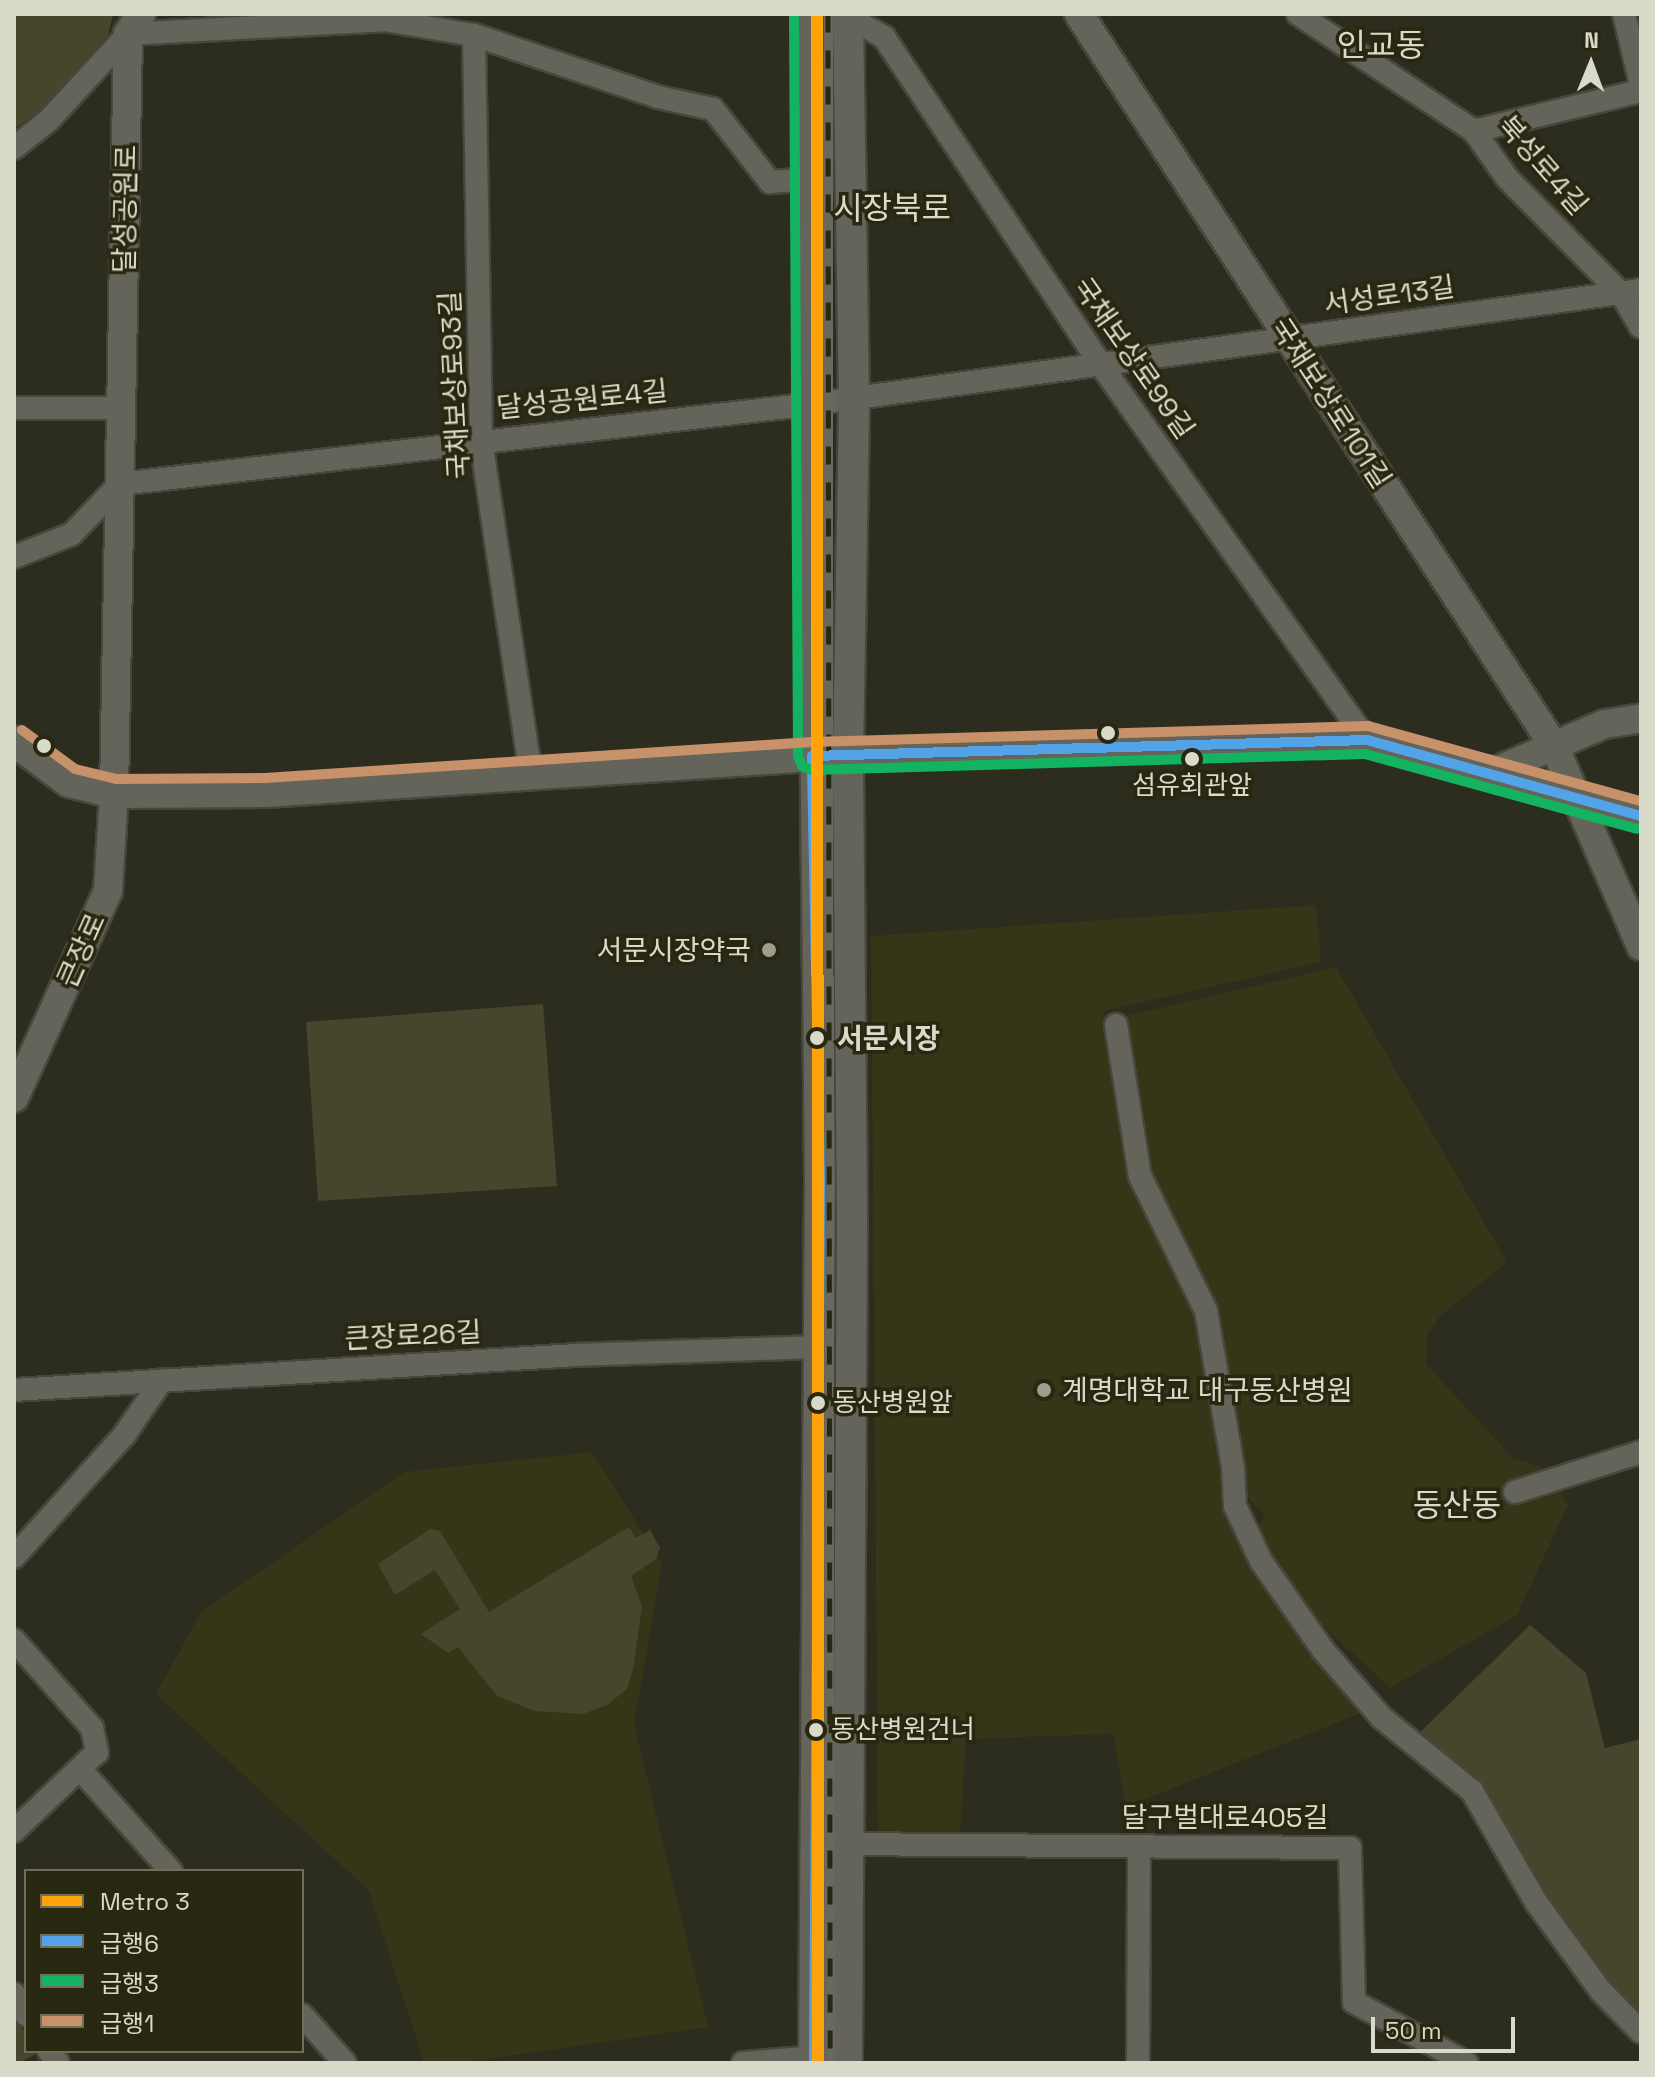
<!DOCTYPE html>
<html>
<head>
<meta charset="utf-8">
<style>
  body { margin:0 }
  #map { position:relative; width:1655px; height:2077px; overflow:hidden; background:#2c2c1f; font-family:"Space Grotesk","Noto Sans KR",sans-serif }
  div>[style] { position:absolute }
  .built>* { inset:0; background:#363517 }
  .green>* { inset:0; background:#47462c }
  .roads { filter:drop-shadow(2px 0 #47473b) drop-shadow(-2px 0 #47473b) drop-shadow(0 2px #47473b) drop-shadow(0 -2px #47473b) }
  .minor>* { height:22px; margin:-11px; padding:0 11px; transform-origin:11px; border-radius:11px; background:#64645a }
  .tertiary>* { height:28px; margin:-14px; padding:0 14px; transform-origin:14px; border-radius:14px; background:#64645a }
  .secondary>* { height:30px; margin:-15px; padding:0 15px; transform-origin:15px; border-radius:15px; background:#64645a }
  .primary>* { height:34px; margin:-17px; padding:0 17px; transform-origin:17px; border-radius:17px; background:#686764 }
  .rail>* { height:9px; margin-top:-4.5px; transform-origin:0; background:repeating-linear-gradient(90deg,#28270f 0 18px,#68685e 0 36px); box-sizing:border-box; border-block:2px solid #68685e }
  .bus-1>* { height:10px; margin:-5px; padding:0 5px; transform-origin:5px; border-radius:5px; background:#53a3e8 }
  .bus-2>* { height:10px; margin:-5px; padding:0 5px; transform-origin:5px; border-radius:5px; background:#13b361 }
  .bus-3>* { height:10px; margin:-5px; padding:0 5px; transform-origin:5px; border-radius:5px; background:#c7916a }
  .metro-1>* { height:12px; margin:-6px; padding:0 6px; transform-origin:6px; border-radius:6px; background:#fda208 }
  .dots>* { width:22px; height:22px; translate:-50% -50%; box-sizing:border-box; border:4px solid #28270f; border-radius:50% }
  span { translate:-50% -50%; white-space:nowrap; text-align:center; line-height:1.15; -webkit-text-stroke:7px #28270f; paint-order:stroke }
  .bus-label { font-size:26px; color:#dadacb }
  .left { translate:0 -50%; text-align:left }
  .street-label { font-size:28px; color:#dadacb }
  .poi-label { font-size:28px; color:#dadacb }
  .right { translate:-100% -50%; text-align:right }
  .stop-label { font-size:28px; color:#dadacb; font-weight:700 }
  .quarter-label { font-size:32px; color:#dadacb }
  .frame { position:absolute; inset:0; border:16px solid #dadacb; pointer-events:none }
  .legend { position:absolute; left:24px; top:1869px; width:280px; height:184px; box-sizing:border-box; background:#28270f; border:2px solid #6f6f5a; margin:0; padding:10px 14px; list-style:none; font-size:24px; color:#dadacb }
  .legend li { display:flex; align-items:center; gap:16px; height:40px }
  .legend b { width:40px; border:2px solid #6f6f5a }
  .north { position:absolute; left:1551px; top:24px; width:80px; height:80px; -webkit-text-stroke:6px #28270f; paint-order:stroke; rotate:1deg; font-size:22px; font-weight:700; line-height:32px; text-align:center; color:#dadacb }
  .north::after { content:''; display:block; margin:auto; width:28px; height:36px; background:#dadacb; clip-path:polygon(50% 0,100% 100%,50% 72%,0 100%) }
  .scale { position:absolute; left:1371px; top:2017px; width:144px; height:36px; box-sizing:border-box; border:4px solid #dadacb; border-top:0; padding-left:10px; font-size:24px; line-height:28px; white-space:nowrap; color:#dadacb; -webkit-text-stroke:6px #28270f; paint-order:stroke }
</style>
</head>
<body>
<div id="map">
  <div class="built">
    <i style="clip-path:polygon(1316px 905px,1321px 962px,1103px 1011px,1119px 1096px,1199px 1312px,1243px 1549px,1290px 1623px,1361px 1713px,1126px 1807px,1113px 1734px,966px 1739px,960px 1834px,878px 1836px,871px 936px)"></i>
    <i style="clip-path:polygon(1336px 967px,1507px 1262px,1440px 1316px,1427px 1336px,1426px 1364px,1513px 1458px,1548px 1469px,1568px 1505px,1517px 1615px,1390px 1688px,1305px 1609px,1254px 1539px,1265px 1514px,1241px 1492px,1212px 1314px,1146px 1173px,1121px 1017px)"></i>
    <i style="clip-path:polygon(592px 1452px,662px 1563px,634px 1724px,708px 2027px,460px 2063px,424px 2063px,369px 1891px,156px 1694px,201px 1612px,404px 1472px)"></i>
  </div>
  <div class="green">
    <i style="clip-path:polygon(14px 14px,113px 14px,108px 35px,46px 106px,14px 129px)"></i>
    <i style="clip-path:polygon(543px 1004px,557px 1186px,318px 1201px,306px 1022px)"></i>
    <i style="clip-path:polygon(629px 1527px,636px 1538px,650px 1530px,660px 1548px,656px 1559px,631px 1576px,642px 1607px,633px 1669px,627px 1689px,607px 1705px,583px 1714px,535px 1711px,497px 1696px,458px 1647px,448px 1653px,421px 1634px,460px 1609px,435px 1570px,395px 1595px,378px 1564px,430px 1529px,440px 1531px,489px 1612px)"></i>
    <i style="clip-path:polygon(1530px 1625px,1586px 1673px,1605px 1748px,1641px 1739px,1641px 2032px,1601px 1991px,1472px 1791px,1410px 1742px)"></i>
    <i style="clip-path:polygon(14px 2013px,26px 2035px,26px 2051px,36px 2054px,19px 2063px,14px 2063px)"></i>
  </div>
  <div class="roads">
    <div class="minor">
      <i style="left:1298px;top:14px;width:211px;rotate:33.6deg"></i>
      <i style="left:1474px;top:131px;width:57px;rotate:54.9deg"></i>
      <i style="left:1507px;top:178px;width:162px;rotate:45.3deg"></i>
      <i style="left:1621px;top:293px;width:39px;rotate:60deg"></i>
      <i style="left:1624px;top:14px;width:73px;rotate:76.5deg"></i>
      <i style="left:848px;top:17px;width:41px;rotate:29.1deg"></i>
      <i style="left:884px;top:37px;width:393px;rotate:56.5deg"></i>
      <i style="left:1101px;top:365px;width:460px;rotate:54.7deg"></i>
      <i style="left:474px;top:35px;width:406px;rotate:89deg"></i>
      <i style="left:481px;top:441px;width:340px;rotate:81.5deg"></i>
      <i style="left:1474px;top:131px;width:172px;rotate:-13.5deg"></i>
      <i style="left:14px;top:148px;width:43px;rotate:-38.5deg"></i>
      <i style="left:48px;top:121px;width:118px;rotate:-47.4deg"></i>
      <i style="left:128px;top:34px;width:256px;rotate:-3.1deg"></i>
      <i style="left:384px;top:20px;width:91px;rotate:9.5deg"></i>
      <i style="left:474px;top:35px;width:194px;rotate:18.6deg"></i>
      <i style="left:658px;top:97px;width:56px;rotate:12.3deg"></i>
      <i style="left:713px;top:109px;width:93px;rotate:52deg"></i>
      <i style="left:770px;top:182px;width:41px;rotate:-4.2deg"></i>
      <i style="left:14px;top:408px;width:106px"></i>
      <i style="left:14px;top:557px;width:62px;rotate:-21.6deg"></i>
      <i style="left:72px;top:534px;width:69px;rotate:-46.2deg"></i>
      <i style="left:120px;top:484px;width:697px;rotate:-6.59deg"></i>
      <i style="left:812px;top:404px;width:837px;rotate:-7.83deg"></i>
      <i style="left:1116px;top:1025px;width:153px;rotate:81deg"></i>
      <i style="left:1140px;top:1176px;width:150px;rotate:63.9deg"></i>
      <i style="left:1206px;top:1311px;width:158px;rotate:80.2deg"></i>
      <i style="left:1233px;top:1467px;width:39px;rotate:87deg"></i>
      <i style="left:1235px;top:1506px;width:61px;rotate:64.7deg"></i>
      <i style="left:1261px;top:1561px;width:108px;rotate:55.1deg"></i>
      <i style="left:1323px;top:1650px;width:90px;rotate:49.1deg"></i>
      <i style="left:1382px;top:1718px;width:116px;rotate:39deg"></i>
      <i style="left:1472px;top:1791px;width:128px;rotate:60deg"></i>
      <i style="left:1536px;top:1902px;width:110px;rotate:53.9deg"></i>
      <i style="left:1601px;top:1991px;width:57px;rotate:45.7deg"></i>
      <i style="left:14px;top:1390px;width:563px;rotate:-3.56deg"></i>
      <i style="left:576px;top:1355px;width:240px;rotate:-1.9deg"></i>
      <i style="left:1515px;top:1492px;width:132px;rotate:-17.6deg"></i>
      <i style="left:14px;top:1557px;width:166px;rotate:-47.9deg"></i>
      <i style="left:125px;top:1434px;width:65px;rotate:-55.6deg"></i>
      <i style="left:14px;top:1640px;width:118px;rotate:48.4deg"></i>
      <i style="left:92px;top:1728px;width:25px;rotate:78deg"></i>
      <i style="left:97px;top:1752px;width:115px;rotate:136.4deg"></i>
      <i style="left:80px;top:1769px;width:137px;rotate:48.3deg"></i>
      <i style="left:835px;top:1844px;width:515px;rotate:0.45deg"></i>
      <i style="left:1350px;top:1848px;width:154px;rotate:88.5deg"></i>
      <i style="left:1354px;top:2002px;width:128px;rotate:28.4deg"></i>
      <i style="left:14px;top:1994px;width:24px;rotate:60deg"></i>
      <i style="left:302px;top:2015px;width:64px;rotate:48.1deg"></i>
      <i style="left:49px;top:2051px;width:15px;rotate:53deg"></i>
      <i style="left:743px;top:2063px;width:71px;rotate:-4.8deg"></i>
      <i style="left:1138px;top:2063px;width:216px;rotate:-89.7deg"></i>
    </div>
    <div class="tertiary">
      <i style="left:1079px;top:14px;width:873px;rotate:57.02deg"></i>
      <i style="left:1554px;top:746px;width:218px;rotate:66.5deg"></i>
      <i style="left:1491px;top:773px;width:124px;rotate:-23.3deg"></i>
      <i style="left:1605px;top:724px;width:36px;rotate:-9deg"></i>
      <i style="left:14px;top:1098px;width:227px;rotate:-65.6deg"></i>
      <i style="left:108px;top:891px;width:98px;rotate:-86.5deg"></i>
      <i style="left:114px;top:793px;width:759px;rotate:-88.94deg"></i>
      <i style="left:128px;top:34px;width:24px;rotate:-57deg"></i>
    </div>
    <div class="secondary">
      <i style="left:808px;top:14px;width:1166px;rotate:89.41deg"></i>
      <i style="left:820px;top:1180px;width:883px;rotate:90.39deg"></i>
      <i style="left:14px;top:741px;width:69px;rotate:36.7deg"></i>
      <i style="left:69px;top:782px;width:46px;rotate:13.7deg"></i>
      <i style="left:114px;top:793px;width:152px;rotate:-0.4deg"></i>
      <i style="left:266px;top:792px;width:547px;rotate:-3.77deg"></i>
      <i style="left:848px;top:755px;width:519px;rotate:-1.66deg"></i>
      <i style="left:1367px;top:740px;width:284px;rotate:15.5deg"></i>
      <i style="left:847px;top:2063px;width:841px;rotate:-89.66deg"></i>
      <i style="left:852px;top:1222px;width:467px;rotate:-90.5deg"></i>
      <i style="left:848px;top:755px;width:356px;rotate:-89deg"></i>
      <i style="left:854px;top:399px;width:385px;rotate:-90.9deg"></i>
    </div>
    <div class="primary">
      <i style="left:812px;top:756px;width:36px;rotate:-2deg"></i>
    </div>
  </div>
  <div class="rail">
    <i style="left:828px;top:14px;width:2049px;rotate:89.94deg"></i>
  </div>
  <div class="bus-1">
    <i style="left:814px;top:2063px;width:883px;rotate:-89.61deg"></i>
    <i style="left:820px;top:1180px;width:424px;rotate:-91.1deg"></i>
    <i style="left:812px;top:756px;width:555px;rotate:-1.65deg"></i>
    <i style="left:1367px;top:740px;width:284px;rotate:15.5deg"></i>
  </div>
  <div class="bus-2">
    <i style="left:794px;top:14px;width:742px;rotate:89.69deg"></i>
    <i style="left:798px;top:756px;width:11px;rotate:68deg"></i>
    <i style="left:802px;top:766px;width:11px;rotate:22deg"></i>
    <i style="left:812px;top:770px;width:553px;rotate:-1.66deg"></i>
    <i style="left:1365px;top:754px;width:282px;rotate:15.4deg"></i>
  </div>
  <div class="bus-3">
    <i style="left:22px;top:730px;width:66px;rotate:36.3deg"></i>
    <i style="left:75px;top:769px;width:42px;rotate:13.7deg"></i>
    <i style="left:116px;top:779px;width:149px;rotate:-0.4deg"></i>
    <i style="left:265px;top:778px;width:548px;rotate:-3.77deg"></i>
    <i style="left:812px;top:742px;width:556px;rotate:-1.65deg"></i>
    <i style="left:1368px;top:726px;width:283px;rotate:15.4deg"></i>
  </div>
  <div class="metro-1">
    <i style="left:817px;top:14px;width:2049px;rotate:89.97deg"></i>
  </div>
  <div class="dots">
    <i style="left:1108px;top:733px;background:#dadacb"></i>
    <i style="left:44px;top:746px;background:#dadacb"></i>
    <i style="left:1192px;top:759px;background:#dadacb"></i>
    <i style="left:769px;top:950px;background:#9d9d8f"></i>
    <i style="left:817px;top:1038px;background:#dadacb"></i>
    <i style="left:1044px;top:1390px;background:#9d9d8f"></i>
    <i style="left:818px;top:1403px;background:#dadacb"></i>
    <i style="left:816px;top:1730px;background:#dadacb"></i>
  </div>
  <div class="bus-label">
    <span style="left:1192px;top:786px">섬유회관앞</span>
    <span class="left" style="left:833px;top:1403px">동산병원앞</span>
    <span class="left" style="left:831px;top:1730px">동산병원건너</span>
  </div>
  <div class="street-label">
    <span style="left:1543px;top:165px;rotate:49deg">북성로4길</span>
    <span style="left:125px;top:209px;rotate:-89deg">달성공원로</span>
    <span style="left:1389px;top:295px;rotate:-8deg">서성로13길</span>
    <span style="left:1134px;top:358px;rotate:55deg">국채보상로99길</span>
    <span style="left:454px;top:385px;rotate:-93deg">국채보상로93길</span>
    <span style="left:582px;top:399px;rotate:-6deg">달성공원로4길</span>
    <span style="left:1331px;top:403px;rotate:57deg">국채보상로101길</span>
    <span style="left:81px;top:950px;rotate:-66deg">큰장로</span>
    <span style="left:413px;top:1335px;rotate:-3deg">큰장로26길</span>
    <span style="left:1225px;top:1817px">달구벌대로405길</span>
  </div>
  <div class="poi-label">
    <span class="right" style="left:751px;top:950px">서문시장약국</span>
    <span class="left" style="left:1062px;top:1390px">계명대학교 대구동산병원</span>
  </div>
  <div class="stop-label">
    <span class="left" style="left:837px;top:1038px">서문시장</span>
  </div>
  <div class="quarter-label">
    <span style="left:1381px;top:45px">인교동</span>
    <span style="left:892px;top:208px">시장북로</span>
    <span style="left:1457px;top:1505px">동산동</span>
  </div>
  <div class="frame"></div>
  <ul class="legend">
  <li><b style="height:10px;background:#fda208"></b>Metro 3</li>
  <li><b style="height:10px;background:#53a3e8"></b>급행6</li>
  <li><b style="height:10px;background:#13b361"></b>급행3</li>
  <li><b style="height:10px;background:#c7916a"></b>급행1</li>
  </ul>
  <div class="north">N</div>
  <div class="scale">50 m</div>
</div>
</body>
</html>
